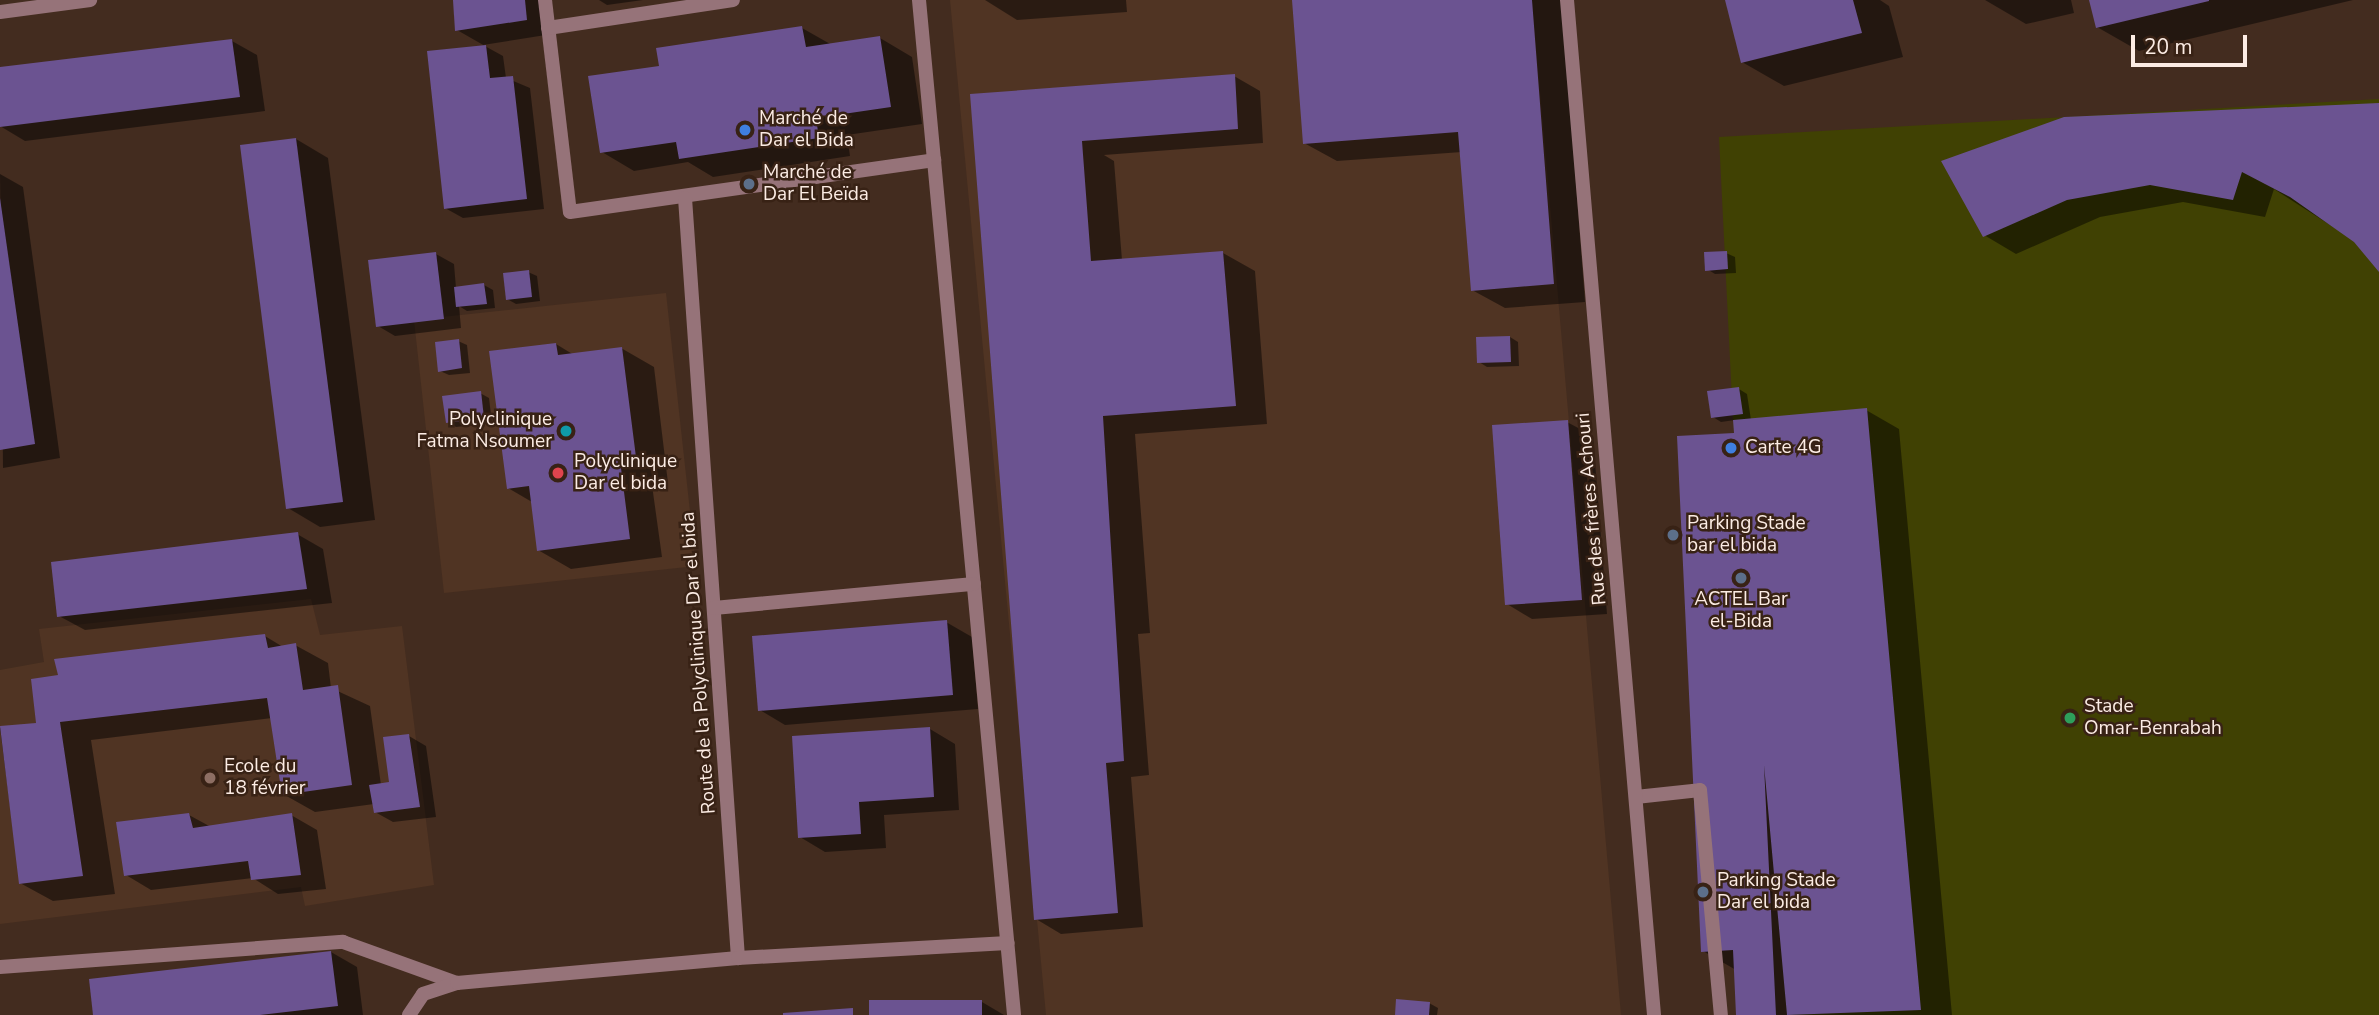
<!DOCTYPE html>
<html>
<head>
<meta charset="utf-8">
<style>
  body { margin:0 }
  #map { position:relative; width:2379px; height:1015px; overflow:hidden; background:#432c1f; font-family:"Nunito Sans",sans-serif }
  div>[style] { position:absolute }
  .built>* { inset:0; background:#503423 }
  .green>* { inset:0; background:#404103 }
  .shadow>* { inset:0; background:#0007 }
  .building>* { inset:0; background:#6b5391 }
  .service>* { height:14px; margin:-7px; padding:0 7px; transform-origin:7px; border-radius:7px; background:#967379 }
  .minor>* { height:14px; margin:-7px; padding:0 7px; transform-origin:7px; border-radius:7px; background:#967379 }
  .tertiary>* { height:14px; margin:-7px; padding:0 7px; transform-origin:7px; border-radius:7px; background:#967379 }
  .dots>* { width:19px; height:19px; translate:-50% -50%; box-sizing:border-box; border:4px solid #382215; border-radius:50% }
  span { translate:-50% -50%; white-space:nowrap; text-align:center; line-height:1.15; -webkit-text-stroke:5px #382215; paint-order:stroke }
  .poi-label { font-size:19px; color:#fcece4 }
  .left { translate:0 -50%; text-align:left }
  .right { translate:-100% -50%; text-align:right }
  .street-label { font-size:19px; color:#fcece4 }
  .scale { position:absolute; left:2131px; top:35px; width:116px; height:32px; box-sizing:border-box; border:4px solid #fcece4; border-top:0; padding-left:9px; font-size:21px; line-height:24px; white-space:nowrap; color:#fcece4; -webkit-text-stroke:5px #382215; paint-order:stroke }
</style>
</head>
<body>
<div id="map">
  <div class="built">
    <i style="clip-path:polygon(950px 0,1532px 0,1621px 1015px,1046px 1015px)"></i>
    <i style="clip-path:polygon(666px 293px,696px 566px,444px 593px,414px 320px)"></i>
    <i style="clip-path:polygon(311px 599px,320px 635px,402px 626px,434px 885px,305px 906px,301px 887px,0 924px,0 670px,44px 662px,39px 629px)"></i>
  </div>
  <div class="green">
    <i style="clip-path:polygon(2379px 99px,2379px 1015px,1787px 1015px,1733px 420px,1719px 137px)"></i>
  </div>
  <div class="shadow">
    <i style="clip-path:polygon(454px 0,548px 0,552px 34px,483px 45px,503px 56px,506px 78px,530px 88px,544px 209px,463px 218px,445px 208px,485px 46px,457px 30px)"></i>
    <i style="clip-path:polygon(599px 0,643px 0,607px 5px)"></i>
    <i style="clip-path:polygon(985px 0,1126px 0,1127px 12px,1017px 20px)"></i>
    <i style="clip-path:polygon(1294px 0,1562px 0,1585px 302px,1505px 308px,1472px 290px,1462px 152px,1337px 161px,1304px 143px)"></i>
    <i style="clip-path:polygon(1726px 0,1880px 0,1889px 6px,1903px 57px,1784px 86px,1742px 62px)"></i>
    <i style="clip-path:polygon(1985px 0,2071px 0,2074px 13px,2026px 24px)"></i>
    <i style="clip-path:polygon(2091px 0,2353px 0,2139px 51px,2097px 27px)"></i>
    <i style="clip-path:polygon(802px 28px,832px 45px,880px 38px,912px 57px,922px 124px,847px 135px,850px 156px,713px 177px,688px 162px,634px 171px,602px 152px,661px 67px)"></i>
    <i style="clip-path:polygon(232px 41px,257px 55px,265px 111px,25px 141px,0 126px,0 69px)"></i>
    <i style="clip-path:polygon(1234px 76px,1260px 91px,1263px 143px,1104px 155px,1114px 161px,1122px 260px,1223px 253px,1255px 271px,1267px 424px,1135px 434px,1150px 633px,1138px 634px,1149px 775px,1131px 777px,1143px 927px,1061px 934px,1036px 919px,972px 96px)"></i>
    <i style="clip-path:polygon(2379px 106px,2379px 269px,2355px 241px,2274px 189px,2265px 217px,2183px 202px,2100px 217px,2016px 254px,1984px 235px,1944px 162px)"></i>
    <i style="clip-path:polygon(296px 139px,328px 158px,375px 520px,320px 527px,288px 508px)"></i>
    <i style="clip-path:polygon(0 174px,23px 187px,60px 458px,3px 468px)"></i>
    <i style="clip-path:polygon(1726px 253px,1735px 257px,1736px 273px,1715px 274px,1707px 269px)"></i>
    <i style="clip-path:polygon(436px 254px,454px 264px,456px 288px,484px 285px,493px 290px,495px 308px,467px 311px,459px 306px,461px 328px,395px 336px,378px 326px)"></i>
    <i style="clip-path:polygon(528px 272px,537px 276px,540px 301px,516px 304px,507px 299px)"></i>
    <i style="clip-path:polygon(1510px 337px,1518px 342px,1519px 366px,1487px 367px,1479px 362px)"></i>
    <i style="clip-path:polygon(458px 341px,467px 345px,470px 373px,449px 375px,440px 371px)"></i>
    <i style="clip-path:polygon(556px 344px,574px 355px,621px 348px,654px 367px,668px 483px,652px 485px,662px 557px,571px 569px,538px 550px,532px 502px,508px 488px)"></i>
    <i style="clip-path:polygon(1739px 389px,1747px 394px,1751px 420px,1866px 410px,1899px 429px,1952px 1015px,1738px 1015px,1736px 970px,1703px 951px,1736px 434px,1735px 420px,1721px 422px,1713px 417px)"></i>
    <i style="clip-path:polygon(480px 393px,489px 398px,492px 423px,456px 427px,448px 422px)"></i>
    <i style="clip-path:polygon(1567px 422px,1593px 436px,1607px 614px,1532px 619px,1507px 604px)"></i>
    <i style="clip-path:polygon(297px 534px,323px 549px,332px 603px,85px 630px,59px 616px)"></i>
    <i style="clip-path:polygon(946px 622px,972px 637px,978px 709px,785px 725px,760px 710px)"></i>
    <i style="clip-path:polygon(265px 636px,283px 647px,295px 645px,328px 663px,331px 688px,370px 706px,381px 785px,391px 783px,409px 736px,426px 746px,436px 817px,393px 822px,375px 812px,374px 804px,315px 812px,283px 794px,272px 718px,91px 740px,115px 894px,53px 901px,20px 883px,0 728px,37px 725px)"></i>
    <i style="clip-path:polygon(930px 729px,955px 744px,959px 810px,884px 815px,886px 848px,825px 852px,800px 837px)"></i>
    <i style="clip-path:polygon(189px 815px,211px 827px,291px 815px,317px 830px,326px 889px,278px 894px,253px 878px,151px 890px,126px 875px)"></i>
    <i style="clip-path:polygon(331px 952px,357px 967px,363px 1015px,95px 1015px)"></i>
    <i style="clip-path:polygon(982px 1002px,1004px 1015px,871px 1015px)"></i>
    <i style="clip-path:polygon(1429px 1003px,1438px 1008px,1437px 1015px,1397px 1015px)"></i>
  </div>
  <div class="building">
    <i style="clip-path:polygon(453px 0,525px 0,527px 20px,455px 31px)"></i>
    <i style="clip-path:polygon(1292px 0,1532px 0,1554px 284px,1471px 291px,1458px 132px,1303px 144px)"></i>
    <i style="clip-path:polygon(1725px 0,1853px 0,1862px 33px,1741px 63px)"></i>
    <i style="clip-path:polygon(2089px 0,2209px 0,2209px 1px,2096px 28px)"></i>
    <i style="clip-path:polygon(802px 26px,806px 47px,880px 36px,891px 107px,816px 118px,819px 138px,679px 159px,676px 142px,600px 153px,588px 76px,659px 66px,656px 48px)"></i>
    <i style="clip-path:polygon(232px 39px,240px 97px,0 127px,0 67px)"></i>
    <i style="clip-path:polygon(486px 45px,490px 78px,513px 76px,527px 199px,444px 209px,427px 51px)"></i>
    <i style="clip-path:polygon(1235px 74px,1238px 129px,1082px 141px,1091px 261px,1223px 251px,1236px 406px,1103px 416px,1124px 761px,1106px 763px,1118px 913px,1034px 920px,970px 94px)"></i>
    <i style="clip-path:polygon(2379px 103px,2379px 272px,2354px 242px,2290px 197px,2242px 172px,2233px 200px,2150px 185px,2067px 200px,1983px 237px,1941px 161px,2064px 117px)"></i>
    <i style="clip-path:polygon(296px 138px,343px 502px,286px 509px,240px 145px)"></i>
    <i style="clip-path:polygon(0 198px,35px 444px,0 450px)"></i>
    <i style="clip-path:polygon(1727px 251px,1728px 269px,1705px 271px,1704px 252px)"></i>
    <i style="clip-path:polygon(436px 252px,444px 319px,376px 327px,368px 260px)"></i>
    <i style="clip-path:polygon(529px 270px,532px 297px,506px 300px,503px 273px)"></i>
    <i style="clip-path:polygon(484px 283px,487px 304px,456px 307px,454px 287px)"></i>
    <i style="clip-path:polygon(1510px 336px,1511px 362px,1477px 363px,1476px 337px)"></i>
    <i style="clip-path:polygon(459px 339px,462px 368px,438px 372px,435px 342px)"></i>
    <i style="clip-path:polygon(556px 343px,558px 355px,622px 347px,637px 465px,621px 468px,630px 539px,537px 551px,529px 486px,507px 489px,489px 351px)"></i>
    <i style="clip-path:polygon(1739px 387px,1743px 414px,1711px 418px,1707px 391px)"></i>
    <i style="clip-path:polygon(481px 391px,484px 418px,446px 423px,442px 396px)"></i>
    <i style="clip-path:polygon(1867px 408px,1921px 1010px,1787px 1015px,1764px 765px,1776px 1015px,1736px 1015px,1733px 950px,1701px 952px,1677px 436px,1734px 433px,1733px 420px)"></i>
    <i style="clip-path:polygon(1568px 420px,1582px 600px,1505px 605px,1492px 425px)"></i>
    <i style="clip-path:polygon(298px 532px,307px 589px,57px 617px,51px 562px)"></i>
    <i style="clip-path:polygon(947px 620px,953px 695px,758px 711px,752px 636px)"></i>
    <i style="clip-path:polygon(265px 634px,268px 648px,296px 643px,303px 690px,338px 685px,352px 785px,282px 795px,267px 698px,60px 722px,83px 876px,19px 884px,0 726px,36px 723px,31px 679px,58px 675px,54px 659px)"></i>
    <i style="clip-path:polygon(930px 727px,934px 797px,859px 802px,861px 834px,798px 838px,792px 736px)"></i>
    <i style="clip-path:polygon(409px 734px,420px 807px,374px 813px,369px 785px,389px 782px,383px 737px)"></i>
    <i style="clip-path:polygon(189px 813px,193px 828px,292px 813px,301px 875px,251px 880px,248px 861px,124px 876px,116px 822px)"></i>
    <i style="clip-path:polygon(331px 951px,338px 1006px,260px 1015px,93px 1015px,89px 979px)"></i>
    <i style="clip-path:polygon(1396px 999px,1430px 1002px,1429px 1015px,1395px 1015px)"></i>
    <i style="clip-path:polygon(869px 1000px,982px 1000px,982px 1015px,869px 1015px)"></i>
    <i style="clip-path:polygon(853px 1008px,853px 1015px,783px 1015px,783px 1013px)"></i>
  </div>
  <div class="service">
    <i style="left:1636px;top:797px;width:64px;rotate:-6.2deg"></i>
    <i style="left:1700px;top:790px;width:226px;rotate:84.7deg"></i>
  </div>
  <div class="minor">
    <i style="left:545px;top:0;width:213px;rotate:83.3deg"></i>
    <i style="left:570px;top:212px;width:368px;rotate:-8.1deg"></i>
    <i style="left:919px;top:0;width:1019px;rotate:84.65deg"></i>
    <i style="left:0;top:12px;width:91px;rotate:-7.6deg"></i>
    <i style="left:548px;top:28px;width:187px;rotate:-8.6deg"></i>
    <i style="left:685px;top:198px;width:762px;rotate:86.01deg"></i>
    <i style="left:714px;top:608px;width:261px;rotate:-5.3deg"></i>
    <i style="left:0;top:967px;width:344px;rotate:-4.2deg"></i>
    <i style="left:343px;top:942px;width:121px;rotate:19.8deg"></i>
    <i style="left:409px;top:1015px;width:25px;rotate:-56deg"></i>
    <i style="left:423px;top:994px;width:36px;rotate:-18deg"></i>
    <i style="left:457px;top:983px;width:282px;rotate:-5.1deg"></i>
    <i style="left:738px;top:958px;width:270px;rotate:-3.2deg"></i>
  </div>
  <div class="tertiary">
    <i style="left:1567px;top:0;width:1019px;rotate:85.1deg"></i>
  </div>
  <div class="dots">
    <i style="left:745px;top:130px;background:#3f7fe0"></i>
    <i style="left:749px;top:184px;background:#5c6f8a"></i>
    <i style="left:566px;top:431px;background:#0f9aa8"></i>
    <i style="left:1731px;top:448px;background:#3f7fe0"></i>
    <i style="left:558px;top:473px;background:#e0444e"></i>
    <i style="left:1673px;top:535px;background:#5c6f8a"></i>
    <i style="left:1741px;top:578px;background:#5c6f8a"></i>
    <i style="left:2070px;top:718px;background:#2e9e5b"></i>
    <i style="left:210px;top:778px;background:#8d6e63"></i>
    <i style="left:1703px;top:892px;background:#5c6f8a"></i>
  </div>
  <div class="poi-label">
    <span class="left" style="left:759px;top:130px">Marché de<br>Dar el Bida</span>
    <span class="left" style="left:763px;top:184px">Marché de<br>Dar El Beïda</span>
    <span class="right" style="left:552px;top:431px">Polyclinique<br>Fatma Nsoumer</span>
    <span class="left" style="left:1745px;top:448px">Carte 4G</span>
    <span class="left" style="left:574px;top:473px">Polyclinique<br>Dar el bida</span>
    <span class="left" style="left:1687px;top:535px">Parking Stade<br>bar el bida</span>
    <span style="left:1741px;top:611px">ACTEL Bar<br>el-Bida</span>
    <span class="left" style="left:2084px;top:718px">Stade<br>Omar-Benrabah</span>
    <span class="left" style="left:224px;top:778px">Ecole du<br>18 février</span>
    <span class="left" style="left:1717px;top:892px">Parking Stade<br>Dar el bida</span>
  </div>
  <div class="street-label">
    <span style="left:1592px;top:509px;rotate:-95deg">Rue des frères Achouri</span>
    <span style="left:699px;top:663px;rotate:-94deg">Route de la Polyclinique Dar el bida</span>
  </div>
  <div class="scale">20 m</div>
</div>
</body>
</html>
